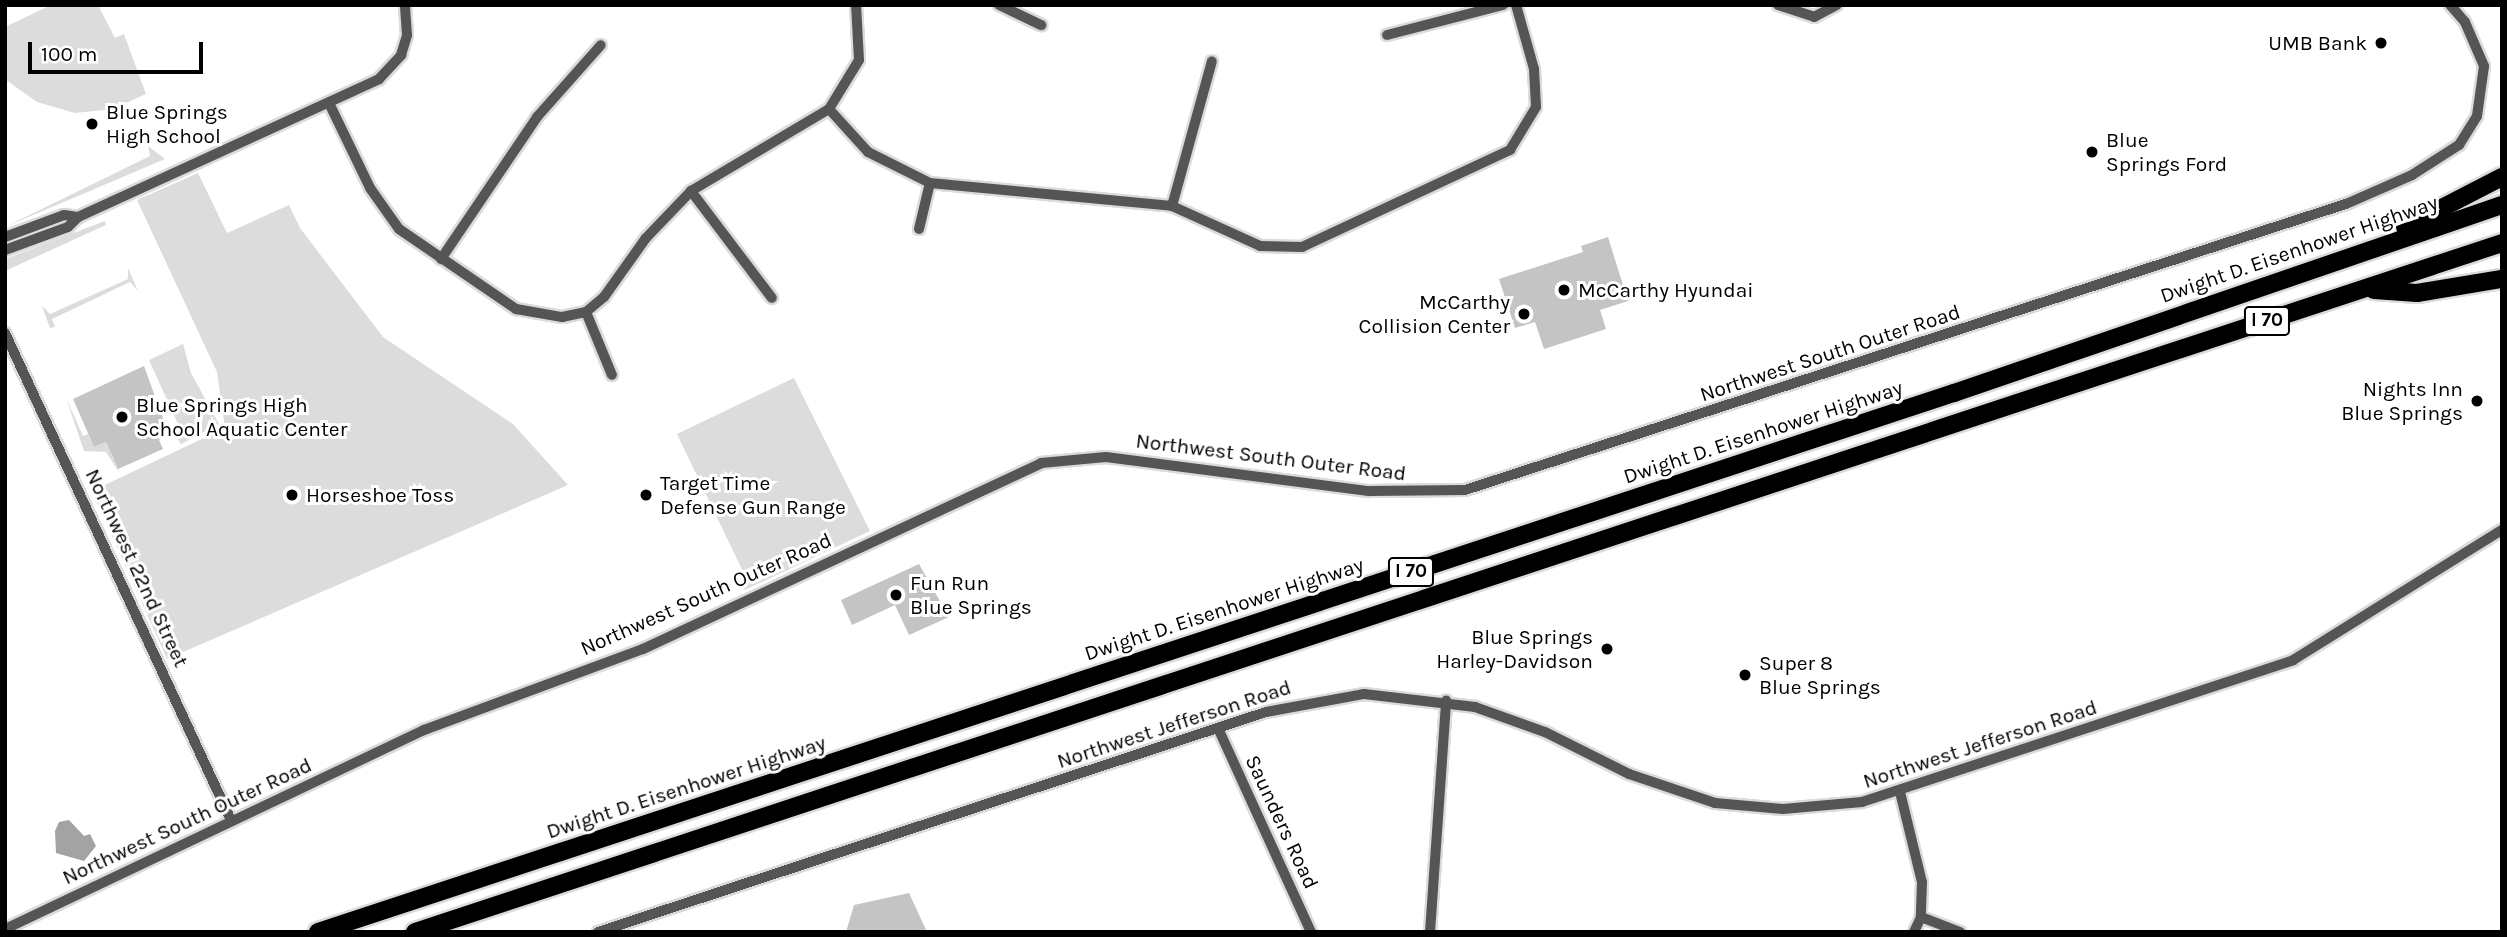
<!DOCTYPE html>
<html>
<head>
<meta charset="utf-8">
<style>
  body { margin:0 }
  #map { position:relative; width:2507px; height:937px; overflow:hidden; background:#fff; font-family:Karla,sans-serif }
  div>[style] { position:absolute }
  .green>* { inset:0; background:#dcdcdc }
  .water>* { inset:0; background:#a3a3a3 }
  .building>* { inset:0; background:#c4c4c4 }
  .roads { filter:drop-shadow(2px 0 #dbdbdb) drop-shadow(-2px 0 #dbdbdb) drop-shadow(0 2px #dbdbdb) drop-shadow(0 -2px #dbdbdb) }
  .minor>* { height:10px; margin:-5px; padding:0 5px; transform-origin:5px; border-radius:5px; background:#555 }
  .motorway>* { height:18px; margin:-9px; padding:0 9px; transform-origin:9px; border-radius:9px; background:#000 }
  .dots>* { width:19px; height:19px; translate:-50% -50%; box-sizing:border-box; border:4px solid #fff; border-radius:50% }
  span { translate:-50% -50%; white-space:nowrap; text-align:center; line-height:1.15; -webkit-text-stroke:6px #fff; paint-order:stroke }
  .shield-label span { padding:2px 5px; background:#fff; border:2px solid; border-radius:5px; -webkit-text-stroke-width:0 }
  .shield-label { font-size:19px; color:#000; font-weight:700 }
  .poi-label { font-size:21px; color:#000 }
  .right { translate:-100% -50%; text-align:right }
  .left { translate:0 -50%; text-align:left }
  .street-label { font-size:21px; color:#000 }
  .frame { position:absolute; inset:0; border:7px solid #000; pointer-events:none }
  .scale { position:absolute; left:28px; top:42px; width:175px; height:32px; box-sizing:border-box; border:4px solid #000; border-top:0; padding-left:9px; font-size:21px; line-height:24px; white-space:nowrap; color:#000; -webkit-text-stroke:5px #fff; paint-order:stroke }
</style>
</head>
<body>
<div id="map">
  <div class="green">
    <i style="clip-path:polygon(51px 5px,98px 5px,115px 38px,124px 34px,146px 94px,113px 109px,75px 113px,37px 102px,6px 80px,5px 27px)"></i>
    <i style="clip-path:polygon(148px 146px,165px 159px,5px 227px,150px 156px)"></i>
    <i style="clip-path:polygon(198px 173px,227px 233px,289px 205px,300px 228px,383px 337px,513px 424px,568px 485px,167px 659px,92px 491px,225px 428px,217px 372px,137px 200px)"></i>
    <i style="clip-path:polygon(105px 221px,106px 225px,5px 271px,5px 259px)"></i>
    <i style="clip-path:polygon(128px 268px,138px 291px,130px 282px,52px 319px,55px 327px,50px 328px,42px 306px,50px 314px,128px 279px)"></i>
    <i style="clip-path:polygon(183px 344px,191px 373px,219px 424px,181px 444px,170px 428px,178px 424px,149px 360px)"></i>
    <i style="clip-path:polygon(794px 378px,870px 531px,745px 590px,742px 583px,747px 580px,677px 434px)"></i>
    <i style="clip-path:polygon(66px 398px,83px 436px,88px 434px,94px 447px,106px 442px,120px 474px,106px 452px,84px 451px)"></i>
  </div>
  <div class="water">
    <i style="clip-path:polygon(69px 820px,84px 836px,90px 834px,96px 846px,84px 861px,56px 853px,55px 831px,59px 822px)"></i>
  </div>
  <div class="building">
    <i style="clip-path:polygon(1608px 237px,1628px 301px,1600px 310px,1606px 329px,1544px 349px,1535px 322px,1515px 328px,1499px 279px,1583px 252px,1581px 246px)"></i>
    <i style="clip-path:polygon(144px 366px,169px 435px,159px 440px,163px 449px,118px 469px,106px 442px,94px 447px,73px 399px)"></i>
    <i style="clip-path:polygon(919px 564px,949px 617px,909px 635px,895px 605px,852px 625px,841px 600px)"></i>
    <i style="clip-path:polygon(909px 893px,927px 932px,846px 932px,854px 905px)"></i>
  </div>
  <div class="roads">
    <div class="minor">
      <i style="left:999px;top:5px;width:47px;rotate:25.5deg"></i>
      <i style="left:1778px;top:5px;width:38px;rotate:18deg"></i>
      <i style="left:1814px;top:17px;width:26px;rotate:-28deg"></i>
      <i style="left:1387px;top:35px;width:120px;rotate:-14.5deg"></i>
      <i style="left:329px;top:103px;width:94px;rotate:64.2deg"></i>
      <i style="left:370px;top:188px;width:50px;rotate:54.7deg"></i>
      <i style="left:399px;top:229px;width:142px;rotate:34.4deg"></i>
      <i style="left:516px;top:309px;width:47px;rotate:9.9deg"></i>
      <i style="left:562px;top:317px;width:25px;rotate:-12deg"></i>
      <i style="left:586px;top:312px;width:23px;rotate:-40deg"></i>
      <i style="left:604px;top:297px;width:72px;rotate:-54.6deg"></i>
      <i style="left:646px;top:238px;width:65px;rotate:-46.2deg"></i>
      <i style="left:691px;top:191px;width:161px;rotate:-30.7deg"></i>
      <i style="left:829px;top:109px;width:57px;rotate:-58.5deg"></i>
      <i style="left:859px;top:60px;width:55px;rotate:-93.1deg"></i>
      <i style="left:829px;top:109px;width:58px;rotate:47.8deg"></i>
      <i style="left:868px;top:152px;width:69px;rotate:26.6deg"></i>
      <i style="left:930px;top:183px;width:243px;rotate:5.4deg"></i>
      <i style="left:1172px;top:206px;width:97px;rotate:24.4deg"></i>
      <i style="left:1260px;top:246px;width:42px;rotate:1.4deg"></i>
      <i style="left:1302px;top:247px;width:230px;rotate:-25deg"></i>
      <i style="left:1510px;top:150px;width:50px;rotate:-58.8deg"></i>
      <i style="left:1536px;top:107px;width:38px;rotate:-93deg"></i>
      <i style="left:1534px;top:69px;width:66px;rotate:-105.7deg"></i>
      <i style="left:691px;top:191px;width:134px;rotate:52.9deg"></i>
      <i style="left:1172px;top:206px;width:150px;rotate:-74.6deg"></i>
      <i style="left:919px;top:229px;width:47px;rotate:-76.6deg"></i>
      <i style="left:5px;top:237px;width:63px;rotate:-20.4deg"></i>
      <i style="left:64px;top:215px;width:14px;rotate:8deg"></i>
      <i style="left:5px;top:250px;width:67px;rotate:-20.1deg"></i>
      <i style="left:68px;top:227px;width:14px;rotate:-45deg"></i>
      <i style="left:78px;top:217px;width:331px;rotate:-24.6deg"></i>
      <i style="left:379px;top:79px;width:33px;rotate:-47deg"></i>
      <i style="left:401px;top:55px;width:21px;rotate:-73deg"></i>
      <i style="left:407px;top:35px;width:30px;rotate:-94deg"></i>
      <i style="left:441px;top:259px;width:171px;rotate:-55.9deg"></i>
      <i style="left:537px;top:117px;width:96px;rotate:-48.4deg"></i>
      <i style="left:586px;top:312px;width:68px;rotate:67.6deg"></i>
      <i style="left:5px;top:333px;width:537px;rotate:65.11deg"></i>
      <i style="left:1218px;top:728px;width:224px;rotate:65.5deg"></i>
      <i style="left:1900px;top:792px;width:93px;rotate:76.3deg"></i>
      <i style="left:1922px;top:882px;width:35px;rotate:92deg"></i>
      <i style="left:1921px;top:917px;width:17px;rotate:115deg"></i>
      <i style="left:1921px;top:917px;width:42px;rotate:21deg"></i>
      <i style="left:5px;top:929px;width:464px;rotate:-25.4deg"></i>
      <i style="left:424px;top:730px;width:233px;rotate:-20.3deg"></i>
      <i style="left:643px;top:649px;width:439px;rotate:-25deg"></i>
      <i style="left:1041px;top:463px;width:65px;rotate:-5.3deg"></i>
      <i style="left:1106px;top:457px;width:265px;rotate:7.4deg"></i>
      <i style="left:1369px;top:491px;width:96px;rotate:-0.6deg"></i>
      <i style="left:1465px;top:490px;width:926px;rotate:-17.99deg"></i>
      <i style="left:2346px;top:204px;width:72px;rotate:-23.7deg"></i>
      <i style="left:2412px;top:175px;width:56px;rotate:-32.6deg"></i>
      <i style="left:2459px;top:145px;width:34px;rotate:-58deg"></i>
      <i style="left:2477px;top:116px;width:50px;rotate:-82deg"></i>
      <i style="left:2484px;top:66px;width:48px;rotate:-113.4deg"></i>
      <i style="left:2465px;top:22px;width:23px;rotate:-131deg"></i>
      <i style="left:598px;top:932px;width:703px;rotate:-18.23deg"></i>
      <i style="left:1266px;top:712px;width:100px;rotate:-10.4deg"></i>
      <i style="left:1364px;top:694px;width:112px;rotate:6.7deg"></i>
      <i style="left:1475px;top:707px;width:74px;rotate:19.7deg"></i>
      <i style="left:1545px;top:732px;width:94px;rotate:26.6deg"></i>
      <i style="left:1629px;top:774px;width:91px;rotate:18.6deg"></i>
      <i style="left:1715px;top:803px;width:68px;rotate:5deg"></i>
      <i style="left:1783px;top:809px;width:79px;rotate:-5.1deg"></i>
      <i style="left:1862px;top:802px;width:454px;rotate:-18.2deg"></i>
      <i style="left:2293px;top:660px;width:246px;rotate:-31.9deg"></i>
      <i style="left:1430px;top:932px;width:232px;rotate:-86deg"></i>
    </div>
    <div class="motorway">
      <i style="left:2405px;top:227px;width:109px;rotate:-27.3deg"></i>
      <i style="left:2374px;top:290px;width:43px;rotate:4deg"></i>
      <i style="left:2417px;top:293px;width:86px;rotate:-9.4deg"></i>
      <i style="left:318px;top:932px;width:1723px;rotate:-18.24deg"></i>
      <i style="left:1954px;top:393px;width:579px;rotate:-18.94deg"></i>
      <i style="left:415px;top:932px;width:2198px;rotate:-18.27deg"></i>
    </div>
  </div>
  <div class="dots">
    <i style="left:2381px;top:43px;background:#000"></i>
    <i style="left:92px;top:124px;background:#000"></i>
    <i style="left:2092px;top:152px;background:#000"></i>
    <i style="left:1564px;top:290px;background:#000"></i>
    <i style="left:1524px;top:314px;background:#000"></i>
    <i style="left:2477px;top:401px;background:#000"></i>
    <i style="left:122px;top:417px;background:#000"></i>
    <i style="left:292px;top:495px;background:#000"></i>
    <i style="left:646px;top:495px;background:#000"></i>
    <i style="left:896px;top:595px;background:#000"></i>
    <i style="left:1607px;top:649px;background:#000"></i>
    <i style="left:1745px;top:675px;background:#000"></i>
  </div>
  <div class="shield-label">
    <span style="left:2267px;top:321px">I 70</span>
    <span style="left:1411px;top:572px">I 70</span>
  </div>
  <div class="poi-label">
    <span class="right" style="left:2367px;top:43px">UMB Bank</span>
    <span class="left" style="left:106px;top:124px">Blue Springs<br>High School</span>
    <span class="left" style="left:2106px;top:152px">Blue<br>Springs Ford</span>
    <span class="left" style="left:1578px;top:290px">McCarthy Hyundai</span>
    <span class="right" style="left:1510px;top:314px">McCarthy<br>Collision Center</span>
    <span class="right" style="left:2463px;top:401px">Nights Inn<br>Blue Springs</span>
    <span class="left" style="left:136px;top:417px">Blue Springs High<br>School Aquatic Center</span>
    <span class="left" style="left:660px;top:495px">Target Time<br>Defense Gun Range</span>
    <span class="left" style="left:306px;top:495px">Horseshoe Toss</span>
    <span class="left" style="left:910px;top:595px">Fun Run<br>Blue Springs</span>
    <span class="right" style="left:1593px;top:649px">Blue Springs<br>Harley-Davidson</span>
    <span class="left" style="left:1759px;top:675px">Super 8<br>Blue Springs</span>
  </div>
  <div class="street-label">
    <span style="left:2299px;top:249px;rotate:-19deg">Dwight D. Eisenhower Highway</span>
    <span style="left:1830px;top:353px;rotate:-18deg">Northwest South Outer Road</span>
    <span style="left:1763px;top:432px;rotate:-18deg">Dwight D. Eisenhower Highway</span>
    <span style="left:1271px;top:457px;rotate:7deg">Northwest South Outer Road</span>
    <span style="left:137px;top:568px;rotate:65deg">Northwest 22nd Street</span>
    <span style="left:706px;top:594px;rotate:-24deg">Northwest South Outer Road</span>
    <span style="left:1224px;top:609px;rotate:-18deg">Dwight D. Eisenhower Highway</span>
    <span style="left:1174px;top:724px;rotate:-18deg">Northwest Jefferson Road</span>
    <span style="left:1980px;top:744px;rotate:-18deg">Northwest Jefferson Road</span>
    <span style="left:686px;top:787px;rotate:-18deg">Dwight D. Eisenhower Highway</span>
    <span style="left:187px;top:821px;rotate:-25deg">Northwest South Outer Road</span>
    <span style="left:1282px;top:822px;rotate:65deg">Saunders Road</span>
  </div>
  <div class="frame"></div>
  <div class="scale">100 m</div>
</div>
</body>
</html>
